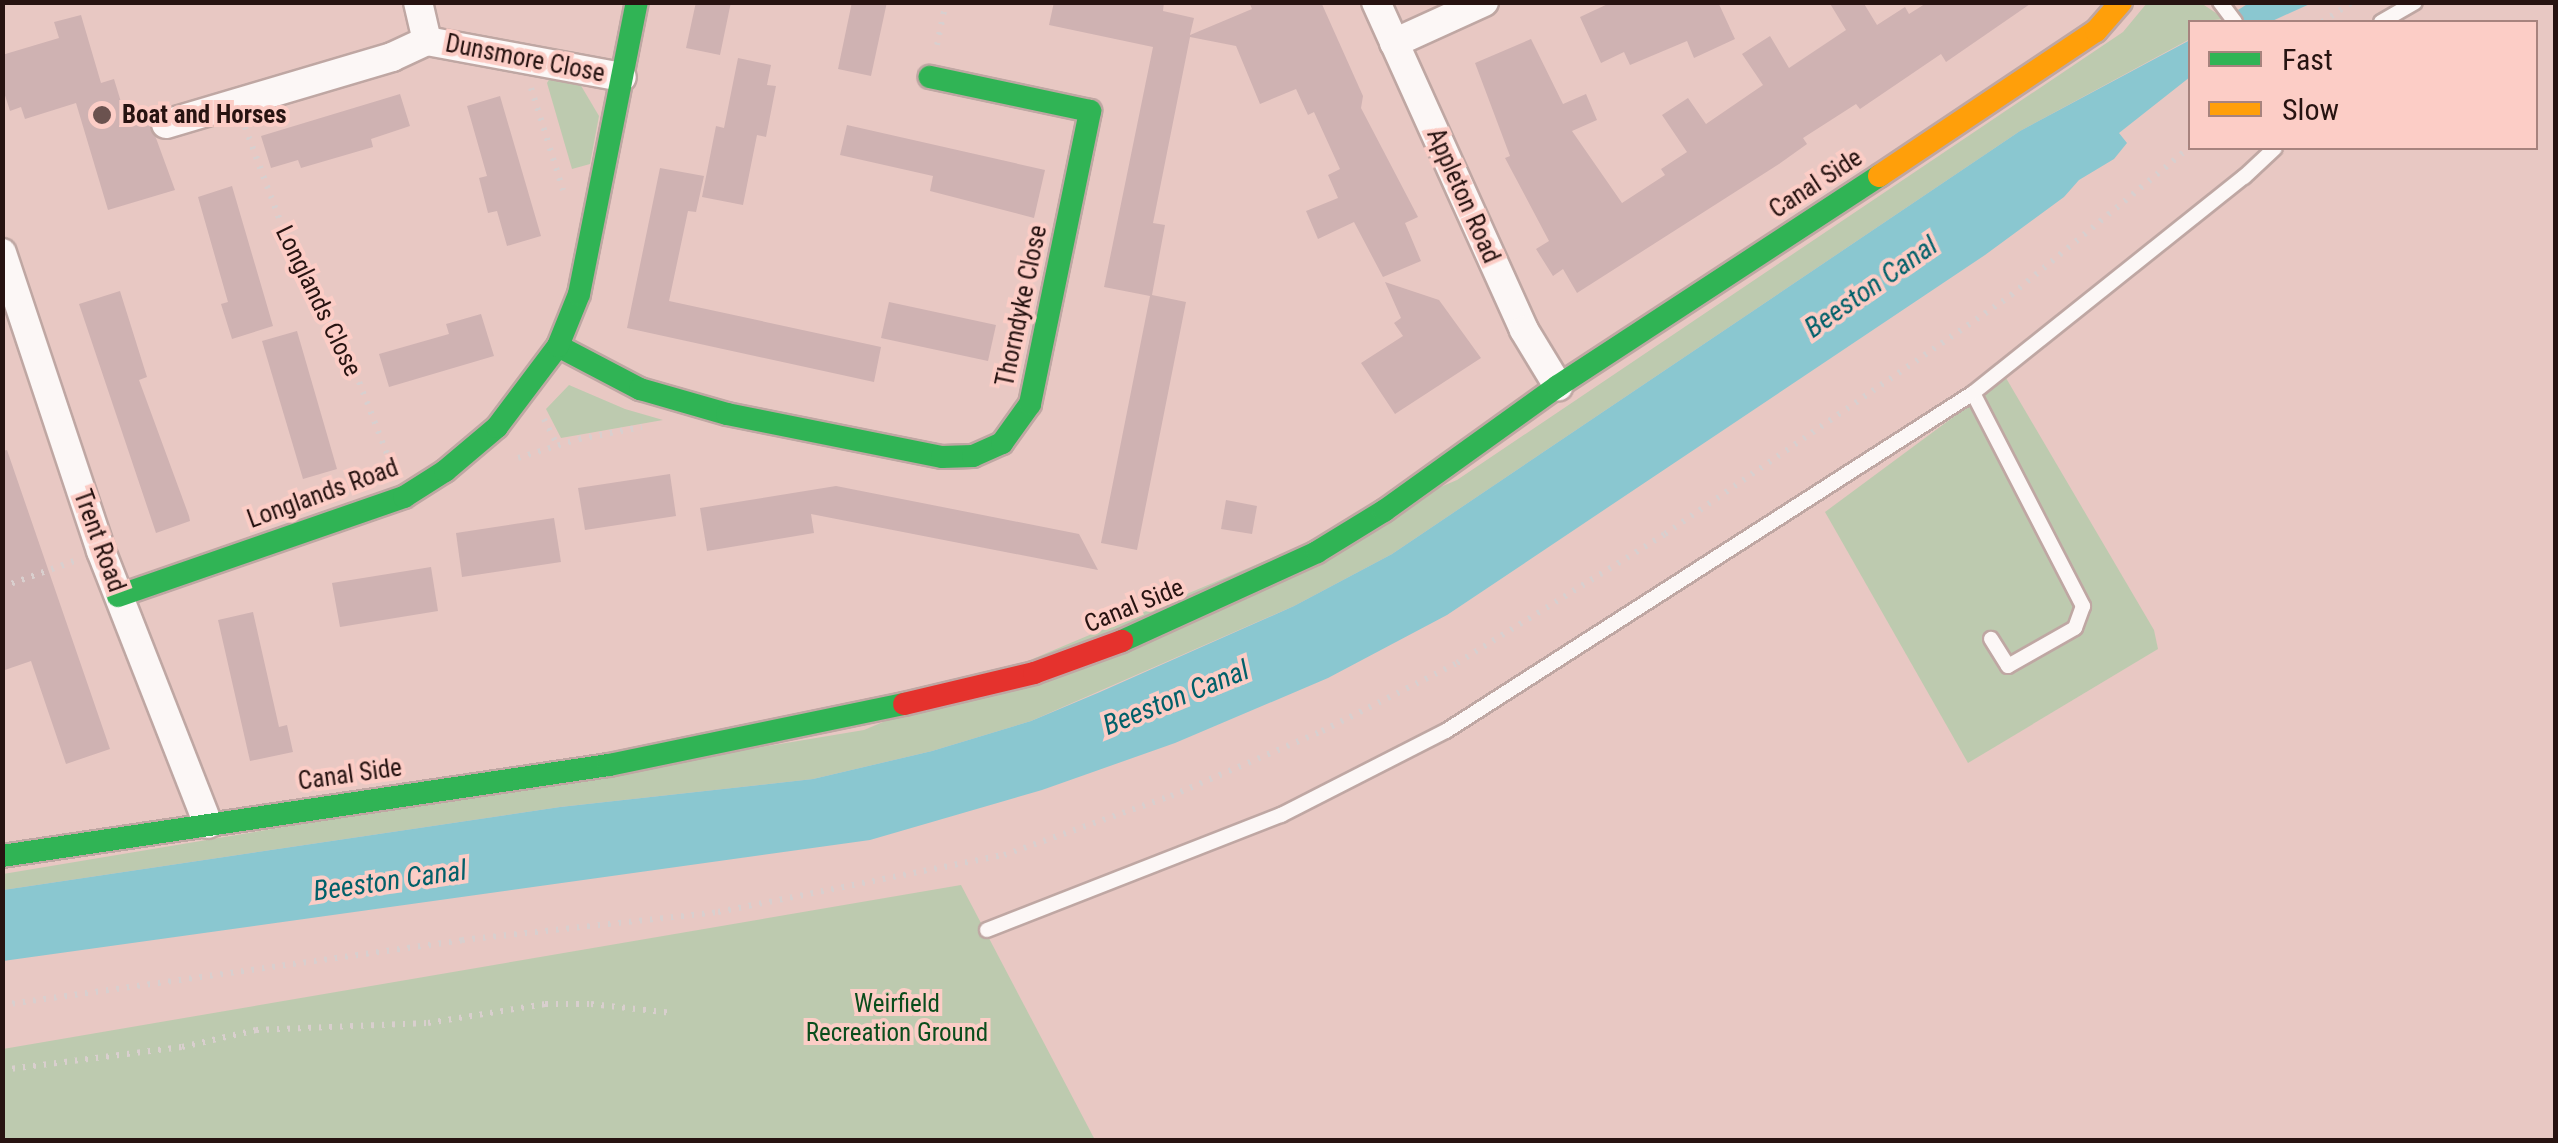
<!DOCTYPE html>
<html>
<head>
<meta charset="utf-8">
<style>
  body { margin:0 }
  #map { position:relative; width:2558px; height:1143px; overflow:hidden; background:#e8c8c3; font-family:"Roboto Condensed",sans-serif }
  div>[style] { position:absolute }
  .green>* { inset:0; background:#bdcaaf }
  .water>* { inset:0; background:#8ac7d0 }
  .building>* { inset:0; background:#cfb2b2 }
  .path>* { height:6px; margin-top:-3px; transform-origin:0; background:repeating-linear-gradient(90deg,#d9cfce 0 2.5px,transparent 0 10.5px) }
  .roads { filter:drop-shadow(2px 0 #bfa7a3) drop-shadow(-2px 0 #bfa7a3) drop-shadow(0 2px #bfa7a3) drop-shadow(0 -2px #bfa7a3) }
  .lane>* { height:14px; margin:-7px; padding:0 7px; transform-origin:7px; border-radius:7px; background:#fcf7f6 }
  .street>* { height:28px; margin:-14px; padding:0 14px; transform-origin:14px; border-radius:14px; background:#fcf7f6 }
  .fast>* { height:22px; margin:-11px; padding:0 11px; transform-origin:11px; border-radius:11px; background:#30b455 }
  .slow>* { height:22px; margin:-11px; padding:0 11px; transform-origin:11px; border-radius:11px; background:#ff9f0a }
  .jam>* { height:22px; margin:-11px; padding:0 11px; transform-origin:11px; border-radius:11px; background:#e5322d }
  .dots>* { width:28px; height:28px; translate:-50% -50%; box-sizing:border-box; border:5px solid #fccdc6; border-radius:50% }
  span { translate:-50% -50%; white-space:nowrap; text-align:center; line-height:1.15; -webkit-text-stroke:8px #fccdc6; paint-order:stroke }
  .street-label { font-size:25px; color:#271311 }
  .poi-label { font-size:25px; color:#271311; font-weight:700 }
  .left { translate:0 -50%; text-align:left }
  .park-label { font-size:25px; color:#0a4d1c }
  .water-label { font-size:28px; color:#01606a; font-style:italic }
  .frame { position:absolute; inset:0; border:5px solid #271311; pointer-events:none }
  .legend { position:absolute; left:2188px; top:20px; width:350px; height:130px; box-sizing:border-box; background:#fccdc6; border:2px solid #a7837e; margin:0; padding:12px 18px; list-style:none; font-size:30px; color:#271311 }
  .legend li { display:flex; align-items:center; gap:20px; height:50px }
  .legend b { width:50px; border:2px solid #a7837e }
</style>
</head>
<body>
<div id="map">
  <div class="green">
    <i style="clip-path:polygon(2147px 3px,2201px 3px,2225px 19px,2190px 22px,2190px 39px,2020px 131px,1392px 554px,1294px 606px,1031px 721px,932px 751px,813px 779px,560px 807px,3px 890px,3px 874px,864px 730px,1457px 480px,2123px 32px)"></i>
    <i style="clip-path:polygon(550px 78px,580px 84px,599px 116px,590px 164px,572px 169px,547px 83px)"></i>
    <i style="clip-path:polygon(2006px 378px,2154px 630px,2158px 649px,1968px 763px,1825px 512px)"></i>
    <i style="clip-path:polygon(569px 385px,625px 409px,663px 420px,561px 438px,546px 409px)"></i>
    <i style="clip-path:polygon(961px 885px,1095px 1140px,3px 1140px,3px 1049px)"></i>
  </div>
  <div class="water">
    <i style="clip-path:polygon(2249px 3px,2312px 3px,2270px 22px,2219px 22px)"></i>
    <i style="clip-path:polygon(2190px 40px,2190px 77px,2119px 133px,2127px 143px,2114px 159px,2079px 180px,2064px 197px,1985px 255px,1447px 615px,1328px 678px,1175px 743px,1042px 790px,870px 840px,3px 961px,3px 890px,560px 807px,813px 779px,932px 751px,1031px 721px,1100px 692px,1294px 606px,1392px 554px,2020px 131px)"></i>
  </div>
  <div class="building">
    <i style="clip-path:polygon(696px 2px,731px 2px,720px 55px,686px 48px)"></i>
    <i style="clip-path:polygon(852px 2px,887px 2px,871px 76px,838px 69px)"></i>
    <i style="clip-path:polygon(1054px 2px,1164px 2px,1163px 11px,1194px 18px,1190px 35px,1252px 9px,1249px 2px,1321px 2px,1363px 96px,1361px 108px,1418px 217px,1405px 223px,1421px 261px,1383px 277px,1354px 222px,1318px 239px,1306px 211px,1338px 198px,1328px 175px,1340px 169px,1314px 112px,1308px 115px,1296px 89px,1260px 104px,1236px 46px,1190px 37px,1153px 223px,1165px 225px,1152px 295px,1186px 302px,1137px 550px,1101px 543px,1150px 296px,1104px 287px,1153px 47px,1049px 25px)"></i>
    <i style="clip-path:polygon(1612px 2px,1718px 2px,1735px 39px,1694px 58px,1687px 41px,1630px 65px,1624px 52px,1601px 63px,1580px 17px)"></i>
    <i style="clip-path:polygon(1829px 2px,1863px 2px,1877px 25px,1905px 7px,1909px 14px,1928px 2px,2033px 2px,1946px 62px,1941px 54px,1860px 109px,1856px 104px,1803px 138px,1807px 144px,1779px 164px,1577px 293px,1563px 269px,1553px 276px,1536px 249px,1549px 241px,1505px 158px,1510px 156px,1475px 63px,1531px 39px,1563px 104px,1586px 94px,1597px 120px,1572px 131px,1622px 203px,1665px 175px,1661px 169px,1687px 152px,1662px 115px,1688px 98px,1706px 124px,1763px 85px,1742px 54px,1770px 36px,1789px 68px,1846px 30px)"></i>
    <i style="clip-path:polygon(81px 15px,101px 83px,114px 79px,128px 125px,149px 119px,175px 190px,108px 210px,76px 103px,25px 119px,21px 107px,10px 111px,2px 86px,2px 55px,59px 38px,54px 22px)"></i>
    <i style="clip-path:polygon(738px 58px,771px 65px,767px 85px,776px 86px,766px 137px,757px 135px,743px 205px,702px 197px,716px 126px,724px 128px)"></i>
    <i style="clip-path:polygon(400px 94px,410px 126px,371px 139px,373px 147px,301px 168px,298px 160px,271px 168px,261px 136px)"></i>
    <i style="clip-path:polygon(500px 96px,541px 236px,507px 246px,497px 211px,488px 213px,479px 178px,487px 176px,467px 106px)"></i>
    <i style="clip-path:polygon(847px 125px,1045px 170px,1034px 218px,930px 191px,933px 176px,840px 155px)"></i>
    <i style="clip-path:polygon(660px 168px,704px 176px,696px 212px,688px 211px,669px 301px,881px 347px,874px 382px,627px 328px)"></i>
    <i style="clip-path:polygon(232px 186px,273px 326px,232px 339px,221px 304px,228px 302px,198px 197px)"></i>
    <i style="clip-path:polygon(1385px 282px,1439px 300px,1481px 358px,1395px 414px,1361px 363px,1403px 336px,1394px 323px,1401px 318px)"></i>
    <i style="clip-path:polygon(120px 291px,147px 377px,139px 380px,189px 516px,190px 521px,156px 533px,79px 304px)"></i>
    <i style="clip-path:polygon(889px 302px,996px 325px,988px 361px,881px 338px)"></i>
    <i style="clip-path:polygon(481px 314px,494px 356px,389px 387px,379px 354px,449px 334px,446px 324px)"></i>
    <i style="clip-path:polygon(297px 331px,337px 469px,303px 479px,262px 341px)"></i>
    <i style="clip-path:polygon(7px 450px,110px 749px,66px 764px,31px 661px,2px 671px,2px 451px)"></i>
    <i style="clip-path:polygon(670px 474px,676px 516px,585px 530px,578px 488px)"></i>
    <i style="clip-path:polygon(836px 486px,1079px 534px,1098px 570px,811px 514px,814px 533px,707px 551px,700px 508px)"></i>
    <i style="clip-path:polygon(1226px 500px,1257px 506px,1252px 534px,1221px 529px)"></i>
    <i style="clip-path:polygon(554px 518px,561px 562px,462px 577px,456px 533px)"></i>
    <i style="clip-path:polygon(431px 567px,438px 611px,340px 627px,332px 583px)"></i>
    <i style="clip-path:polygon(253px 612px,279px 727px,287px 725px,293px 752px,250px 761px,218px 620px)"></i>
  </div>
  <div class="path">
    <i style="left:2322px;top:22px;width:37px;rotate:-33deg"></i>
    <i style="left:937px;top:45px;width:44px;rotate:-78.2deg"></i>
    <i style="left:531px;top:88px;width:107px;rotate:72.6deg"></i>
    <i style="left:245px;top:127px;width:148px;rotate:69.5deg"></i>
    <i style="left:297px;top:266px;width:90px;rotate:58.6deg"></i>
    <i style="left:344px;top:343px;width:133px;rotate:68.8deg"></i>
    <i style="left:544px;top:419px;width:29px;rotate:63deg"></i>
    <i style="left:518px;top:458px;width:64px;rotate:-17.3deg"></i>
    <i style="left:579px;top:439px;width:64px;rotate:-10.8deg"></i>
    <i style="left:2px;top:587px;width:80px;rotate:-19.8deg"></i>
    <i style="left:2px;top:1005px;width:465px;rotate:-8deg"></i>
    <i style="left:462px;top:940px;width:258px;rotate:-6.2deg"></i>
    <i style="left:718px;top:912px;width:292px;rotate:-11.3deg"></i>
    <i style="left:1004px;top:855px;width:177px;rotate:-19.5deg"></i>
    <i style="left:1171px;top:796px;width:164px;rotate:-23.3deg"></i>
    <i style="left:1322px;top:731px;width:151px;rotate:-26.7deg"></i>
    <i style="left:1457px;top:663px;width:245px;rotate:-31.8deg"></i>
    <i style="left:1665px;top:534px;width:421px;rotate:-34.6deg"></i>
    <i style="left:2011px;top:295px;width:232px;rotate:-39.6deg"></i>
    <i style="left:2px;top:1070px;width:181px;rotate:-7.3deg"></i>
    <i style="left:182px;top:1047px;width:76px;rotate:-12.9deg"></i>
    <i style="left:256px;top:1030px;width:172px;rotate:-2.3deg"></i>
    <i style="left:428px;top:1023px;width:119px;rotate:-9.2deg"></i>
    <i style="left:545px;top:1004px;width:46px"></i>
    <i style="left:591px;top:1004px;width:82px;rotate:6.3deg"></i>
  </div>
  <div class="roads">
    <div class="lane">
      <i style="left:2220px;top:2px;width:25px;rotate:53deg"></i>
      <i style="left:2381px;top:22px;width:39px;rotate:-30deg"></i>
      <i style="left:1973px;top:393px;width:240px;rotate:62.7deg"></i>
      <i style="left:2083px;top:606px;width:23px;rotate:110deg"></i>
      <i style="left:2075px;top:628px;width:77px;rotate:150.4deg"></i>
      <i style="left:2008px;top:666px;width:32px;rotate:-122deg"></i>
      <i style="left:987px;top:930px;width:316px;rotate:-21.4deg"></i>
      <i style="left:1281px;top:815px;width:185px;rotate:-27deg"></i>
      <i style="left:1446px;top:731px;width:626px;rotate:-32.67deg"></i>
      <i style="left:1973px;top:393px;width:347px;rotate:-38.6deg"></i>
      <i style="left:2244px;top:177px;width:42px;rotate:-43.1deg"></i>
    </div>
    <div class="street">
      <i style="left:418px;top:2px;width:40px;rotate:77deg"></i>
      <i style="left:427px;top:41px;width:198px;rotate:10.5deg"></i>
      <i style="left:1376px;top:2px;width:360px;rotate:65.7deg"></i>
      <i style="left:1524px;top:330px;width:66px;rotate:58.7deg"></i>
      <i style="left:1394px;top:43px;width:99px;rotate:-24.5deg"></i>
      <i style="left:166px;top:124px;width:236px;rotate:-16.5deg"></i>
      <i style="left:392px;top:57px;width:38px;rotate:-25deg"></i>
      <i style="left:2px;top:253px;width:314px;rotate:71.6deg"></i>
      <i style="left:101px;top:551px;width:293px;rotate:68.6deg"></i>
    </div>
    <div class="fast">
      <i style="left:558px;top:346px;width:93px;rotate:27.7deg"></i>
      <i style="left:640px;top:389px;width:91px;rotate:16deg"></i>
      <i style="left:727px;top:414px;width:219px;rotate:11.3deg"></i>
      <i style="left:942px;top:457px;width:31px;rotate:-2deg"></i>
      <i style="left:973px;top:456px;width:32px;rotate:-24deg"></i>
      <i style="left:1002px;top:443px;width:48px;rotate:-54.3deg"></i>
      <i style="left:1030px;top:404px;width:299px;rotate:-78.4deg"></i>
      <i style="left:1090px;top:111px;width:164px;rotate:-168deg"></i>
      <i style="left:118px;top:596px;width:303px;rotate:-19.1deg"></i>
      <i style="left:404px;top:497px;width:49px;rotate:-32.4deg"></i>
      <i style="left:445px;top:471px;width:68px;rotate:-40.2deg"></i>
      <i style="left:497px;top:427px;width:101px;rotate:-53deg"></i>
      <i style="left:558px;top:346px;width:56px;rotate:-68deg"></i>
      <i style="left:579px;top:294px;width:298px;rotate:-78.8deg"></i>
      <i style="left:1122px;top:641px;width:214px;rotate:-24.5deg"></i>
      <i style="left:1317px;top:552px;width:79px;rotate:-31.5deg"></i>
      <i style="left:1384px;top:511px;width:214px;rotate:-35.7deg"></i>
      <i style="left:1558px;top:386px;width:384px;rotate:-33.2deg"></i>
      <i style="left:2px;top:856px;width:614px;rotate:-8.53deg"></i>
      <i style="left:609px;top:765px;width:301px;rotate:-11.7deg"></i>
    </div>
    <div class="slow">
      <i style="left:1879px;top:176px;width:261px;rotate:-33.8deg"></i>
      <i style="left:2096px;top:31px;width:38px;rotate:-49deg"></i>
    </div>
    <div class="jam">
      <i style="left:904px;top:704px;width:134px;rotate:-13.4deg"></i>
      <i style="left:1034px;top:673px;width:94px;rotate:-20deg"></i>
    </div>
  </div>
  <div class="dots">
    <i style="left:102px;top:115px;background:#6b524f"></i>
  </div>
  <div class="street-label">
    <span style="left:525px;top:59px;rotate:11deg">Dunsmore Close</span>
    <span style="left:1816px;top:184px;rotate:-33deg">Canal Side</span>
    <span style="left:1463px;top:196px;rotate:66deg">Appleton Road</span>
    <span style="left:318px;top:301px;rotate:64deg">Longlands Close</span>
    <span style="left:1022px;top:306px;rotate:-78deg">Thorndyke Close</span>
    <span style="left:323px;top:494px;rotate:-20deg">Longlands Road</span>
    <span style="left:99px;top:541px;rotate:70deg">Trent Road</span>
    <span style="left:1134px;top:606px;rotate:-22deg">Canal Side</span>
    <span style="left:350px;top:775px;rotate:-8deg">Canal Side</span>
  </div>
  <div class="poi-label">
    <span class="left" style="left:122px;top:115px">Boat and Horses</span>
  </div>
  <div class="park-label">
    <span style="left:897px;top:1019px">Weirfield<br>Recreation Ground</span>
  </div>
  <div class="water-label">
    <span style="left:1871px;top:287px;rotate:-35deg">Beeston Canal</span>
    <span style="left:1176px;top:698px;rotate:-22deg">Beeston Canal</span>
    <span style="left:390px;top:881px;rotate:-8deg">Beeston Canal</span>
  </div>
  <div class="frame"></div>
  <ul class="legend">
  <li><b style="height:12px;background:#30b455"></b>Fast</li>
  <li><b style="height:12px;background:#ff9f0a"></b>Slow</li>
  </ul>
</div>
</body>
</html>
